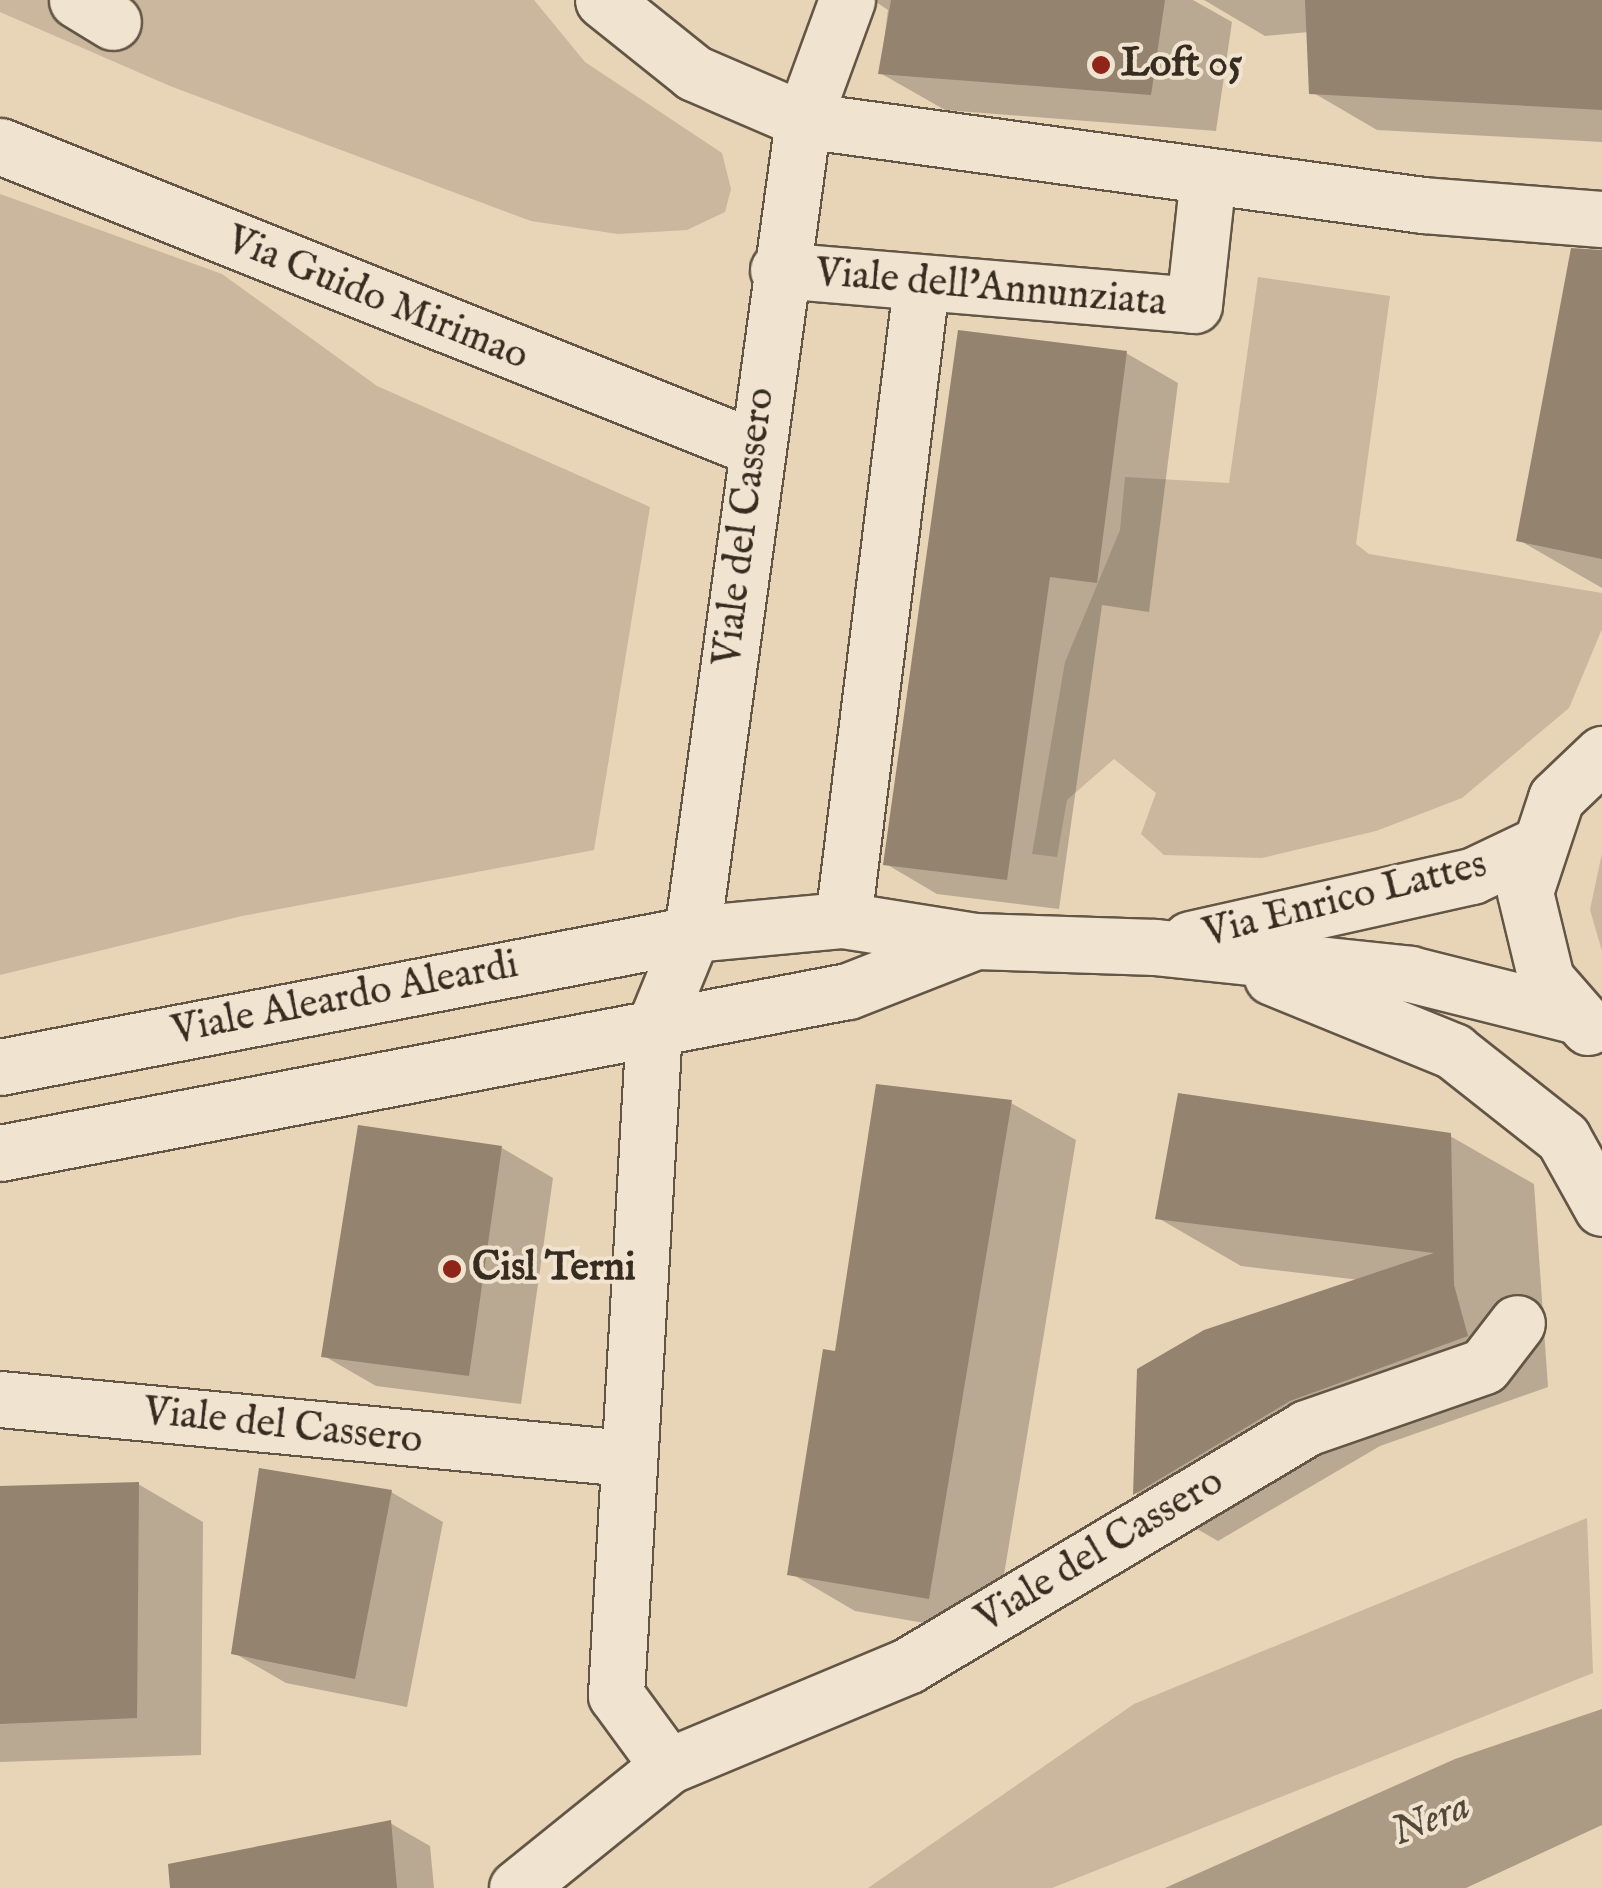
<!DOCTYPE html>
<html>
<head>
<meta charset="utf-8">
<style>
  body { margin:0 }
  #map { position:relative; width:1602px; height:1888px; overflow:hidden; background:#e8d4b7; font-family:"IM FELL English",serif }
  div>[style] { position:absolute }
  .green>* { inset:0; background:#cab79d }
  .water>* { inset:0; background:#ac9b84 }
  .shadow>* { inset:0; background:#0003 }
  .building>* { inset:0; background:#93836f }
  .roads { filter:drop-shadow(2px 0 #635646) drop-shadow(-2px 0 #635646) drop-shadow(0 2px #635646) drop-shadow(0 -2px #635646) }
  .minor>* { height:55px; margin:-27.5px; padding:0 27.5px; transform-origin:27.5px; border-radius:27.5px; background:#f0e3d0 }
  .dots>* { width:28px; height:28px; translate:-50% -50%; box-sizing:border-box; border:5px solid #f0e3d0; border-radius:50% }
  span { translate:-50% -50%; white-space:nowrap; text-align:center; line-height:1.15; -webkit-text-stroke:8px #f0e3d0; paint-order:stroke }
  .poi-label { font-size:40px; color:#372c20; font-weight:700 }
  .left { translate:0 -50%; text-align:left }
  .street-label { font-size:40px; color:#372c20 }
  .water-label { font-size:42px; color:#544839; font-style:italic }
</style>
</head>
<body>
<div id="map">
  <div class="green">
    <i style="clip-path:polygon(0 0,534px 0,585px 62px,722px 153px,731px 189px,725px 212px,687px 230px,618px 234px,531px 221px,170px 86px,0 12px)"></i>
    <i style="clip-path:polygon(0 194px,222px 274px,377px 386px,650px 507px,594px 850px,242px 916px,0 975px)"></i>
    <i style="clip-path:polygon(1258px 277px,1390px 296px,1356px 544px,1369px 554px,1602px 593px,1602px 629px,1569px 708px,1462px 798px,1376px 831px,1262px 858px,1164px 855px,1141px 834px,1156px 793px,1114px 759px,1067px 800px,1057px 857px,1032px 854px,1065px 662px,1120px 530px,1125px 477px,1229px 483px)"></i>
    <i style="clip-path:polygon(1602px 853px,1602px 951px,1590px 910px)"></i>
    <i style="clip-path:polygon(1587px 1518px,1593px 1673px,1052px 1888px,868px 1888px,1134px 1704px)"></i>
  </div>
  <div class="water">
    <i style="clip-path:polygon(1602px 1709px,1602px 1825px,1466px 1888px,1165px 1888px,1455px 1759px)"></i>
  </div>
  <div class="shadow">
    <i style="clip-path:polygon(873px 0,1193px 0,1232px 22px,1216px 131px,945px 110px,880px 73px,888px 10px)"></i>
    <i style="clip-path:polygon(1204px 0,1602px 0,1602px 142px,1377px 130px,1312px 92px,1309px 32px,1265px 36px)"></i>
    <i style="clip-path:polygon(1602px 256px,1602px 588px,1519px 540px)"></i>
    <i style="clip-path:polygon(1126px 353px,1178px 383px,1149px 612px,1102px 605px,1059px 909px,937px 894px,886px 864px)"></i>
    <i style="clip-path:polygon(1011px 1103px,1076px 1140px,994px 1635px,855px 1611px,790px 1573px,838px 1354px)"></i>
    <i style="clip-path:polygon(1450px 1136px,1534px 1184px,1548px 1387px,1380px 1446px,1218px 1541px,1136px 1494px,1360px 1280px,1241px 1266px,1158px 1218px)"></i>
    <i style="clip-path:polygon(502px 1148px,553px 1178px,521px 1404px,376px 1386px,324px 1356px)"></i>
    <i style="clip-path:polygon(138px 1484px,203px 1522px,201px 1755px,0 1762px,0 1488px)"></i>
    <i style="clip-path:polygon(391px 1492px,443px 1522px,407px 1707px,286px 1683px,234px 1653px)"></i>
    <i style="clip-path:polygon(390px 1823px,430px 1846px,434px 1888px,267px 1888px)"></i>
  </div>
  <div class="building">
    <i style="clip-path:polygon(891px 0,1165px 0,1151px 95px,878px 74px)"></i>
    <i style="clip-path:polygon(1305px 0,1602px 0,1602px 110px,1309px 94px)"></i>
    <i style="clip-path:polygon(1571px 248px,1602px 250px,1602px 559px,1516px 541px)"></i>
    <i style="clip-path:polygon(958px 330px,1127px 351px,1097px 583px,1050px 577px,1007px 880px,883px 865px)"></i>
    <i style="clip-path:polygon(876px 1084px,1012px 1100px,929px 1599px,787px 1575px,823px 1349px,835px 1351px)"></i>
    <i style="clip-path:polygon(1178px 1093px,1451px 1133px,1454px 1285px,1468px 1336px,1290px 1401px,1133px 1495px,1137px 1369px,1204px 1330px,1434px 1253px,1155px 1219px)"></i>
    <i style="clip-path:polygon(358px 1125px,502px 1146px,469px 1376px,321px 1357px)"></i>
    <i style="clip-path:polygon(259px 1468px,392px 1490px,355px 1679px,231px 1654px)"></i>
    <i style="clip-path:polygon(139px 1482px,137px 1718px,0 1724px,0 1486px)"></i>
    <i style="clip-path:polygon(391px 1820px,397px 1888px,170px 1888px,168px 1864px)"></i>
  </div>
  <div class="roads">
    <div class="minor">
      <i style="left:77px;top:0;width:42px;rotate:31.4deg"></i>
      <i style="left:603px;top:0;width:117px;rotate:38.7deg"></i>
      <i style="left:694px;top:73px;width:119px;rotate:23.3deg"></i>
      <i style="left:803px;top:120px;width:626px;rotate:7.81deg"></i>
      <i style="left:1423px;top:205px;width:180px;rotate:4.5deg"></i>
      <i style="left:847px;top:0;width:128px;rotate:110.1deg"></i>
      <i style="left:803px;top:120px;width:822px;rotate:97.77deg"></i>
      <i style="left:692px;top:934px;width:100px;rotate:112.2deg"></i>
      <i style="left:654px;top:1027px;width:669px;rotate:93.26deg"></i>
      <i style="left:616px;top:1695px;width:88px;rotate:53.8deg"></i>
      <i style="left:668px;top:1766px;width:261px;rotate:-22.7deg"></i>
      <i style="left:909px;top:1665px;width:462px;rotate:-30.8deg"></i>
      <i style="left:1306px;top:1428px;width:188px;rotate:-19.2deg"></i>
      <i style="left:1484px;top:1366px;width:54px;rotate:-52.5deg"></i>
      <i style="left:0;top:146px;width:813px;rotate:21.8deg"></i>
      <i style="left:778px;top:270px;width:417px;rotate:4.8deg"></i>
      <i style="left:1194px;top:305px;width:130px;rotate:-83.8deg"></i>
      <i style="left:843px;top:920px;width:639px;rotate:-82.99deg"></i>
      <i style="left:1190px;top:939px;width:289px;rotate:-12.6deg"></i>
      <i style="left:1472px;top:876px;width:68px;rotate:-25.4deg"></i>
      <i style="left:1272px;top:977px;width:196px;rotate:22.2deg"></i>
      <i style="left:1453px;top:1051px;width:140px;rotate:38.3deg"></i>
      <i style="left:1563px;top:1138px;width:80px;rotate:60.9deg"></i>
      <i style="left:1588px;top:1027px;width:64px;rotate:-131.2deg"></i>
      <i style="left:1546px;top:979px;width:89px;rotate:-103.6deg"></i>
      <i style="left:1525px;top:892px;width:99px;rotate:-71.7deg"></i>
      <i style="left:1556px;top:798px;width:64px;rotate:-43.7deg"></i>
      <i style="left:0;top:1067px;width:705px;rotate:-10.88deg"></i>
      <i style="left:692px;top:934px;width:152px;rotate:-5.3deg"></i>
      <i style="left:843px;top:920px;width:135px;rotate:9deg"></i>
      <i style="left:976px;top:941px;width:179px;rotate:1.9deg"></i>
      <i style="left:1155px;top:947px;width:256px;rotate:6deg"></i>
      <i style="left:1410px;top:974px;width:168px;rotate:14.1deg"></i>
      <i style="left:0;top:1153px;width:863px;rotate:-10.82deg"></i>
      <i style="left:848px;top:991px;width:134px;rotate:-21.4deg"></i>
      <i style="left:0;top:1399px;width:629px;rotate:5.38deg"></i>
      <i style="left:517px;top:1888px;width:194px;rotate:-38.9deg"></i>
    </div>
  </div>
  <div class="dots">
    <i style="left:1101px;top:65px;background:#8f2418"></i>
    <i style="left:452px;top:1269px;background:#8f2418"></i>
  </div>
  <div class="poi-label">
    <span class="left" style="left:1121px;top:65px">Loft 05</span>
    <span class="left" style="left:472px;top:1269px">Cisl Terni</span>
  </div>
  <div class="street-label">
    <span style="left:991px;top:289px;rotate:5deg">Viale dell'Annunziata</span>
    <span style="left:377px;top:299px;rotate:22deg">Via Guido Mirimao</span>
    <span style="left:745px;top:527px;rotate:-83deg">Viale del Cassero</span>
    <span style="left:1345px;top:900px;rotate:-14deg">Via Enrico Lattes</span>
    <span style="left:345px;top:999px;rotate:-11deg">Viale Aleardo Aleardi</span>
    <span style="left:283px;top:1427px;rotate:6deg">Viale del Cassero</span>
    <span style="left:1100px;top:1551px;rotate:-31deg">Viale del Cassero</span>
  </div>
  <div class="water-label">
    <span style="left:1431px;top:1820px;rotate:-22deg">Nera</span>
  </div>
</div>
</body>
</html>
